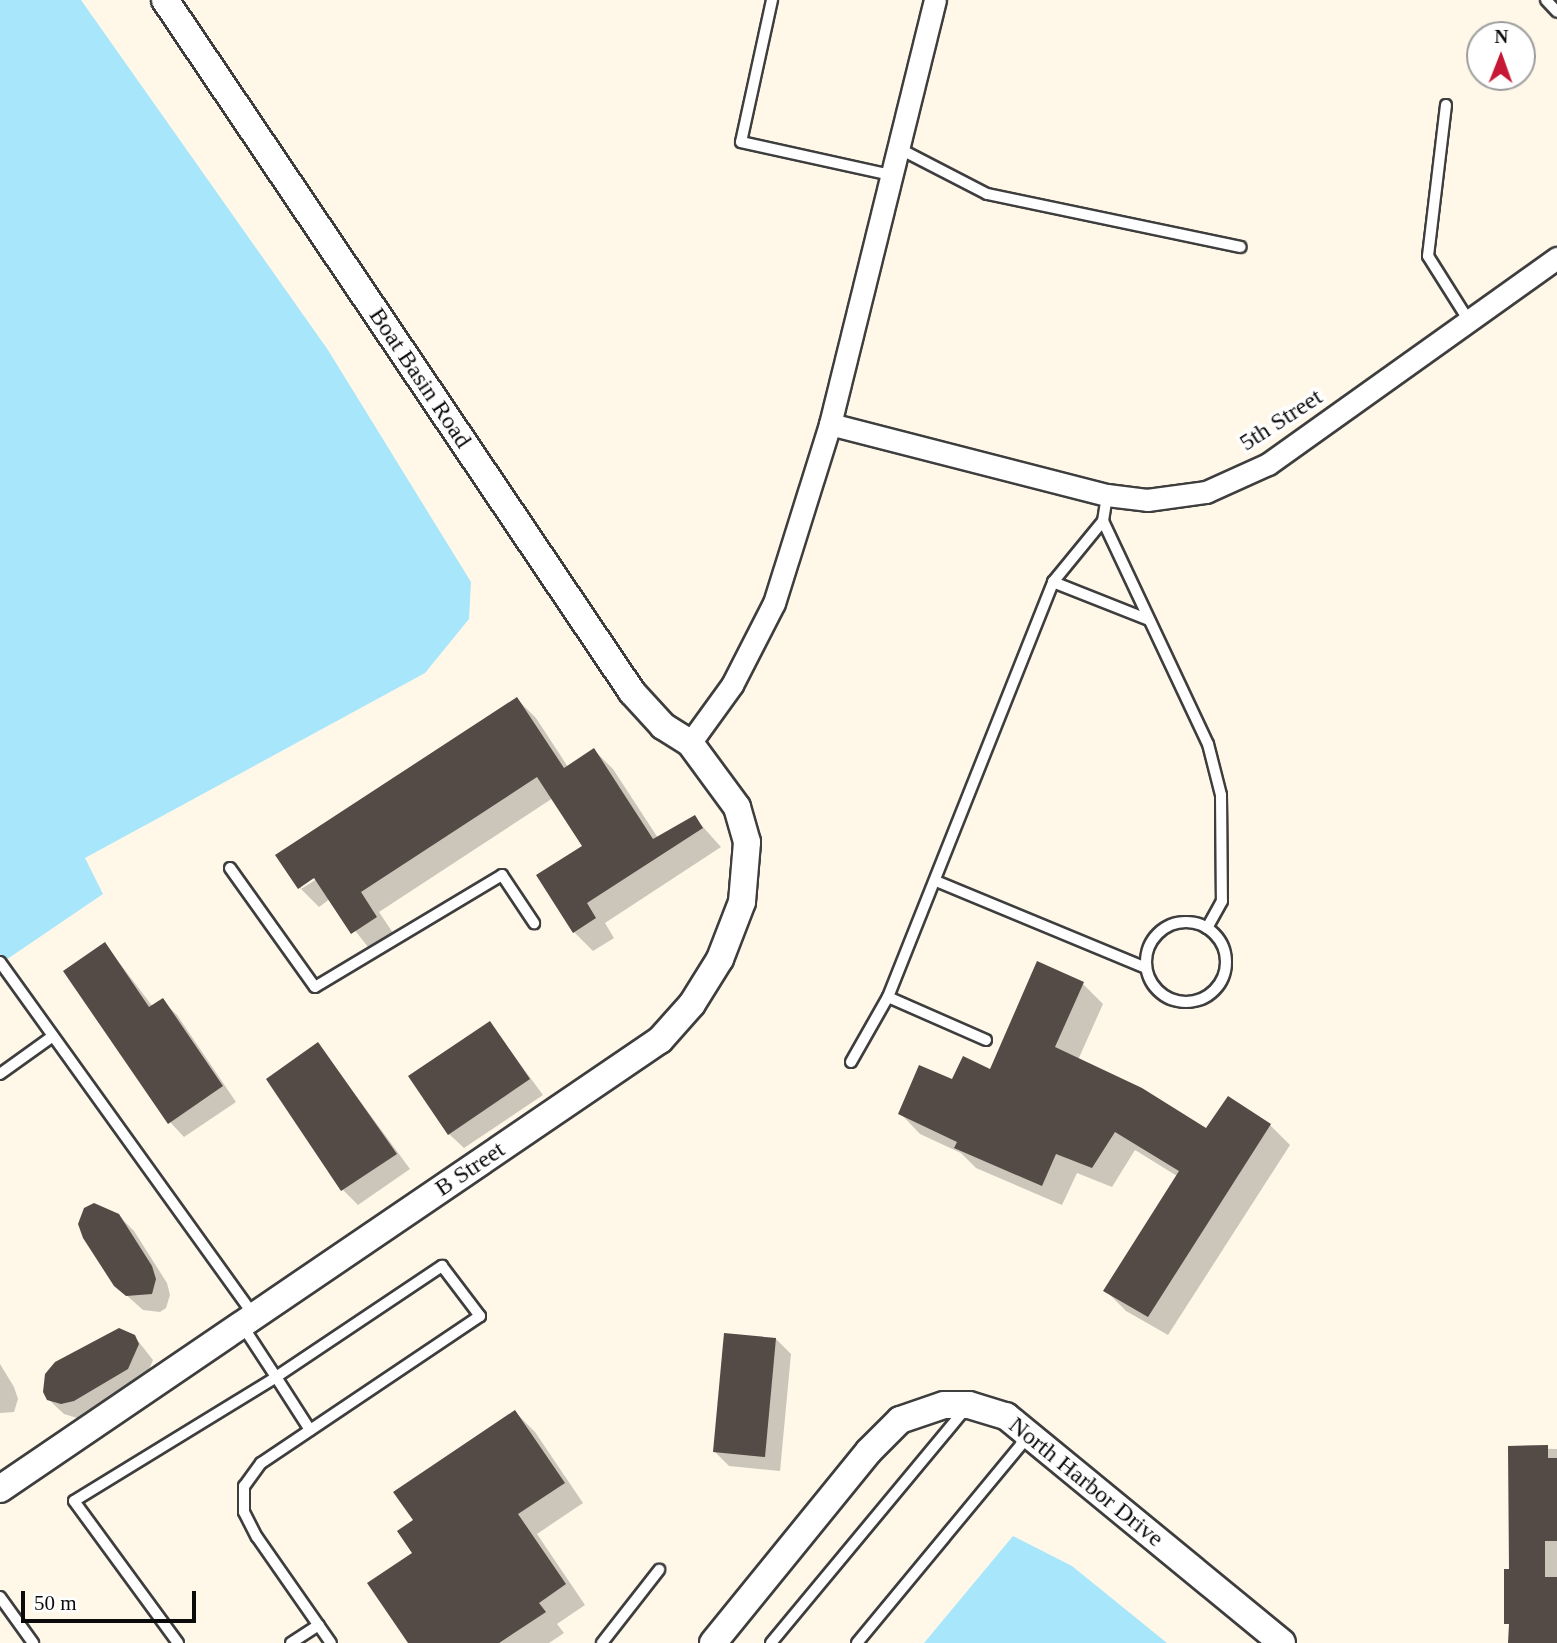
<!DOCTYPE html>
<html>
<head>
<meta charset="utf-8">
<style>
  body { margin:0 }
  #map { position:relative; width:1557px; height:1643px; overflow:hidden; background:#fff8e9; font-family:"Times New Roman",serif }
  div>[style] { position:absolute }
  .water>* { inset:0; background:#a8e6fc }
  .shadow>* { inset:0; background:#0003 }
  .building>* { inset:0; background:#544a46 }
  .roads { filter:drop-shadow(2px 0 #3e3e3e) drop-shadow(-2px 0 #3e3e3e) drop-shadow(0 2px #3e3e3e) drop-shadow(0 -2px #3e3e3e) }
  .service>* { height:10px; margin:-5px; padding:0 5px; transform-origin:5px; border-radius:5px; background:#fff }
  .service>.ring { margin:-5px; padding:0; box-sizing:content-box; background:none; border:10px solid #fff; border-radius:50% }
  .minor>* { height:21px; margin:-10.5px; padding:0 10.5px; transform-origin:10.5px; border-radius:10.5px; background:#fff }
  .tertiary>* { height:26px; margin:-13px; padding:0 13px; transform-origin:13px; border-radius:13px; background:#fff }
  span { translate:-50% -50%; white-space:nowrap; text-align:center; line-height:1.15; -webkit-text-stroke:7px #fff; paint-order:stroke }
  .street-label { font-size:24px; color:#0b0b0b }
  .north { position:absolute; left:1466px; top:21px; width:70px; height:70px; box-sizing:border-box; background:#fff; border:2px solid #9d9d9d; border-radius:50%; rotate:1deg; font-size:19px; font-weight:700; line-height:28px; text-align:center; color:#0b0b0b }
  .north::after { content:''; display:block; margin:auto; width:24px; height:32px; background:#c61735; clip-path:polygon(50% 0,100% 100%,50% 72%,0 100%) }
  .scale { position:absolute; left:21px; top:1591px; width:175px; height:32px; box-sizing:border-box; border:4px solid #0b0b0b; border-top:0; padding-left:9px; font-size:21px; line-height:24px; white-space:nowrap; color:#0b0b0b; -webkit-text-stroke:5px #fff; paint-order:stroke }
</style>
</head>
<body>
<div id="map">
  <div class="water">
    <i style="clip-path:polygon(0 0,81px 0,328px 350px,471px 582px,469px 619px,425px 673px,85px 858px,103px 894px,0 964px)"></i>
    <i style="clip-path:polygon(1013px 1536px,1072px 1566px,1167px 1643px,924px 1643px)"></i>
  </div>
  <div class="shadow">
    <i style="clip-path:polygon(evenodd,517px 699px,536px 718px,568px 767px,594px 750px,613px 769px,658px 838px,695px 818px,721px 847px,605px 923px,614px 938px,593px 951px,574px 932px,538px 876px,584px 847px,553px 798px,379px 912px,395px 936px,372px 952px,330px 899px,319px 907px,300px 888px,278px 855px,517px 699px,321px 872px,323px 875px,301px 889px,301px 885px,321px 872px)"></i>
    <i style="clip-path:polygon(105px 944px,153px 1007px,162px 1000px,177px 1015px,236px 1102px,184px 1137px,170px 1122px)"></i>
    <i style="clip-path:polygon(1038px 963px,1083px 984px,1103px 1004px,1078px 1060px,1207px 1130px,1270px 1125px,1290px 1145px,1168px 1335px,1126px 1311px,1106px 1291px,1177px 1176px,1135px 1150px,1112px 1187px,1077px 1173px,1062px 1205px,976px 1168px,961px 1153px,920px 1134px,900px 1113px,953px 1081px,990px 1071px)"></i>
    <i style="clip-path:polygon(490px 1023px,543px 1095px,464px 1148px,449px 1134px)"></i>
    <i style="clip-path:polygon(318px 1044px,410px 1169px,358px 1205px,343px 1190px)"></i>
    <i style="clip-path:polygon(118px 1215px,134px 1231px,167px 1283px,170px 1295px,166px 1308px,160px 1312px,143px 1310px,115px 1285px)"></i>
    <i style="clip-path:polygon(134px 1336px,153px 1360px,143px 1384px,77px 1418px,64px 1414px,48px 1399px)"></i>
    <i style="clip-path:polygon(776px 1339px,791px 1354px,780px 1471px,729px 1466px,714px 1451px)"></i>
    <i style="clip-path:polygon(0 1364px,14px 1387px,18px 1399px,14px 1412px,0 1413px)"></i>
    <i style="clip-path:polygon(515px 1412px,535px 1432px,583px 1503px,537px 1534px,585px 1605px,557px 1624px,564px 1633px,549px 1643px,410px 1643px,415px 1521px)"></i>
    <i style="clip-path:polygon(1510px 1448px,1557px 1449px,1557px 1643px,1509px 1643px)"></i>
  </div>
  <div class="building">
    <i style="clip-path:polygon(517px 697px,564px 768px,594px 748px,653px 839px,695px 815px,703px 828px,587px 903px,596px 918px,573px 933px,536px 875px,582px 846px,537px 777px,361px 892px,377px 917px,351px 934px,314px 878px,298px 889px,275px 855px)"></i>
    <i style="clip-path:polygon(105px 942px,149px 1007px,163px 998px,223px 1086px,168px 1124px,63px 971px)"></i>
    <i style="clip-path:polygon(1037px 961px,1084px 982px,1055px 1047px,1142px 1088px,1206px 1128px,1228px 1096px,1271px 1124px,1148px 1317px,1103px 1291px,1179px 1171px,1115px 1132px,1092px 1168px,1056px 1154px,1042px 1186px,954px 1148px,957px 1142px,898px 1114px,919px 1065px,952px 1079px,963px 1056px,990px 1069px)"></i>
    <i style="clip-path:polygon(490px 1021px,530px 1079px,448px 1135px,408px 1076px)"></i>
    <i style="clip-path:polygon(318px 1042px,397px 1154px,341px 1191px,266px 1079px)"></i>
    <i style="clip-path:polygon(94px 1203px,119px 1214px,152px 1266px,156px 1279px,152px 1294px,126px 1296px,114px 1286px,83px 1238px,78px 1224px,84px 1208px)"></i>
    <i style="clip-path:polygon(119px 1328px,135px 1335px,139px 1344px,128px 1369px,74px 1401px,61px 1404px,47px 1400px,43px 1392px,45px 1374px,55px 1362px)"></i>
    <i style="clip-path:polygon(724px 1333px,776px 1338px,765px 1457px,713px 1452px)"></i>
    <i style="clip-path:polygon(515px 1410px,565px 1483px,518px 1514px,566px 1584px,539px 1603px,546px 1612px,499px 1643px,408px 1643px,367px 1583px,412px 1553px,397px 1531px,413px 1520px,393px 1492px)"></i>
    <i style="clip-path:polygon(1548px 1445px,1548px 1458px,1557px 1458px,1557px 1541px,1545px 1541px,1545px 1577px,1557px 1577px,1557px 1643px,1508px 1643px,1509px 1624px,1504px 1624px,1504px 1569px,1509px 1569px,1508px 1446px)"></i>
  </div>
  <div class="roads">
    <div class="service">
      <i style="left:772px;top:0;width:145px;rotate:102.3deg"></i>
      <i style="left:741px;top:142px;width:154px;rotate:12.4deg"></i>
      <i style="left:1546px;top:0;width:16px;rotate:47deg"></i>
      <i style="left:1446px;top:105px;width:152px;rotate:96.8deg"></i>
      <i style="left:1428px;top:256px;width:77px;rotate:57.8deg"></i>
      <i style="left:898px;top:148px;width:100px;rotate:27.3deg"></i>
      <i style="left:987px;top:194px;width:259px;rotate:11.8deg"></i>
      <i style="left:1103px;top:521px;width:246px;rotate:64.8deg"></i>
      <i style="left:1208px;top:744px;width:53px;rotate:75.7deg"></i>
      <i style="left:1221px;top:795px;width:106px;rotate:89.5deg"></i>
      <i style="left:1222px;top:901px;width:31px;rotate:119deg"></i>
      <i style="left:1053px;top:582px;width:103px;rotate:21.6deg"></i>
      <i style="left:230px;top:868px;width:146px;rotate:54.5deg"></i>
      <i style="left:315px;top:987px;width:218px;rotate:-30.9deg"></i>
      <i style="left:502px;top:875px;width:58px;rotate:56.3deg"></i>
      <i style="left:936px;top:881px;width:227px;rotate:22.5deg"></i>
      <i class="ring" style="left:1146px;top:922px;width:70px;height:70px"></i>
      <i style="left:0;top:962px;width:436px;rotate:54.3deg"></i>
      <i style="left:888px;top:997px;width:107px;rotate:23.7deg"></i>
      <i style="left:851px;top:1062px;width:75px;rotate:-60.4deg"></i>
      <i style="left:888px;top:997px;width:447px;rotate:-68.3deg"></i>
      <i style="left:1053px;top:582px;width:79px;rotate:-50.7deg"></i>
      <i style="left:1103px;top:521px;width:26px;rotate:-81deg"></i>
      <i style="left:0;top:1074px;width:65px;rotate:-35.6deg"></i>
      <i style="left:242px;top:1325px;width:62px;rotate:56.8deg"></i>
      <i style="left:276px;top:1377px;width:200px;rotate:-33.8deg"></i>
      <i style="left:442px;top:1266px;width:63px;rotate:52.8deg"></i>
      <i style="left:480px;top:1316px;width:264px;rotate:146.1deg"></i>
      <i style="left:261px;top:1463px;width:29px;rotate:126deg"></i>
      <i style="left:244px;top:1486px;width:26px;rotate:90deg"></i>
      <i style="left:244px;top:1512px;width:28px;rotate:63deg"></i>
      <i style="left:257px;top:1537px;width:129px;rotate:55.1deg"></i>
      <i style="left:0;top:1597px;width:57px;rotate:54.3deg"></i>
      <i style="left:178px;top:1643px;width:176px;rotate:-126.2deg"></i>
      <i style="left:74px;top:1501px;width:237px;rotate:-31.5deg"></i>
      <i style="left:276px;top:1377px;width:63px;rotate:57.3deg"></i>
      <i style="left:291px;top:1643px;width:33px;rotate:-33deg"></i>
      <i style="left:602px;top:1643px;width:93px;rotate:-52deg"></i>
      <i style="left:771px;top:1643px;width:305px;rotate:-50.3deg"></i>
      <i style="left:857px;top:1643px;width:270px;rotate:-50.4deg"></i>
    </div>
    <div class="minor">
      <i style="left:830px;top:424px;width:286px;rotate:14.4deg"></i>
      <i style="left:1107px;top:495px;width:40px;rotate:7.1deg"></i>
      <i style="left:1147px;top:500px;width:60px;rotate:-7.7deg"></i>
      <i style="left:1206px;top:492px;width:68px;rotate:-24.3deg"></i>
      <i style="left:1268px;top:464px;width:355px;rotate:-35.5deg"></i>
      <i style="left:690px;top:743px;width:72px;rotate:-54.1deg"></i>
      <i style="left:732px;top:685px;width:92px;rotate:-62.9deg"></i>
      <i style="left:774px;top:603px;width:188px;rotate:-72.6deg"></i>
      <i style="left:830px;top:424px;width:437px;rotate:-76.1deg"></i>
    </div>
    <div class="tertiary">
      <i style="left:0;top:1489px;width:798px;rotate:-34.23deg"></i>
      <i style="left:660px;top:1040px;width:48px;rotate:-48.4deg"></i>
      <i style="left:692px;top:1004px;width:53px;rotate:-58.1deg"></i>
      <i style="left:720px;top:959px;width:61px;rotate:-68.9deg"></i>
      <i style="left:742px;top:902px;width:60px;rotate:-85.2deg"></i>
      <i style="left:747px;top:842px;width:36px;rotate:-106deg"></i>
      <i style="left:737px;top:807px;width:79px;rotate:-126.3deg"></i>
      <i style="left:690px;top:743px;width:32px;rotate:-148deg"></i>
      <i style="left:663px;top:726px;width:46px;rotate:-132.4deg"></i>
      <i style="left:632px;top:692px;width:835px;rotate:-124.01deg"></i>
      <i style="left:713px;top:1643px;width:247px;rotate:-50.9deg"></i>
      <i style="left:869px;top:1451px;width:44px;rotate:-45deg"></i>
      <i style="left:900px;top:1420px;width:46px;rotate:-18.8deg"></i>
      <i style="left:944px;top:1405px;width:25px"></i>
      <i style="left:969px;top:1405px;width:39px;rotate:17deg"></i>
      <i style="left:1006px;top:1416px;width:357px;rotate:39.4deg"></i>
    </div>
  </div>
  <div class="street-label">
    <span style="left:420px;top:378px;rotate:56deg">Boat Basin Road</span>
    <span style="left:1281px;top:420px;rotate:-33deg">5th Street</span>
    <span style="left:470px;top:1169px;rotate:-34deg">B Street</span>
    <span style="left:1086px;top:1482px;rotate:39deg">North Harbor Drive</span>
  </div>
  <div class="north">N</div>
  <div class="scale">50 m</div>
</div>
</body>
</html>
